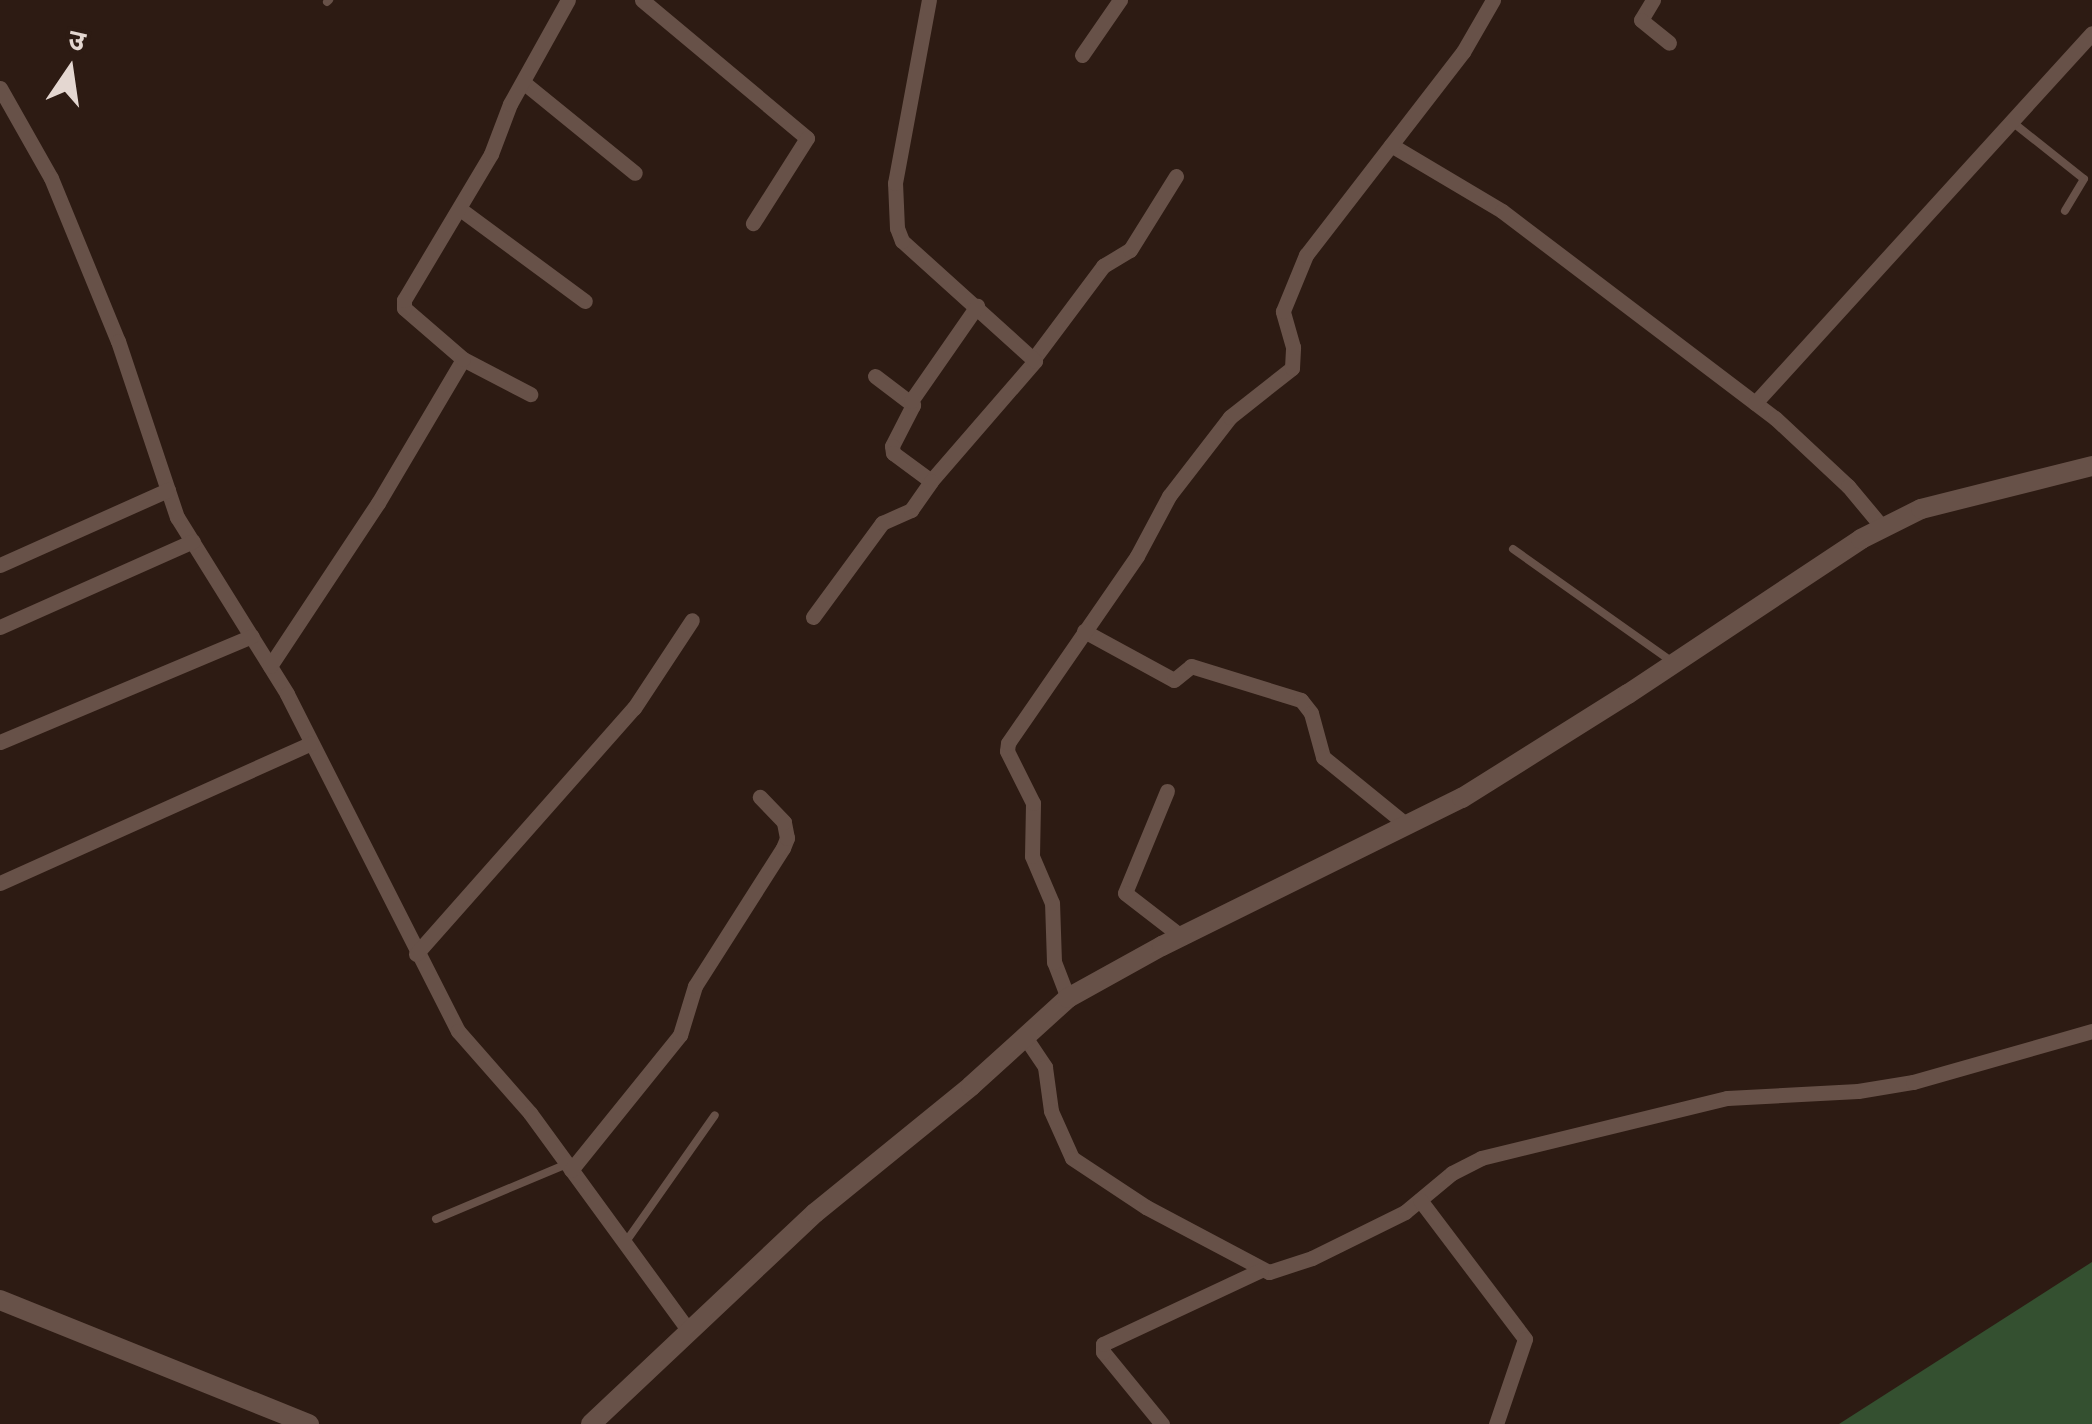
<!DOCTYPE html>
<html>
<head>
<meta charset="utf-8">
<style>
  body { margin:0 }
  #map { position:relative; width:2092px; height:1424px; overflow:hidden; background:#2d1b13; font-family:"DM Sans","Noto Sans Devanagari",sans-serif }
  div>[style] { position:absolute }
  .green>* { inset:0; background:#345030 }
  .service>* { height:8px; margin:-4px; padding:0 4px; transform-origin:4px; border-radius:4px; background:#675148 }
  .minor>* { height:15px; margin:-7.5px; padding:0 7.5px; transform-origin:7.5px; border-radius:7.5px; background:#675148 }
  .tertiary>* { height:20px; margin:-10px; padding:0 10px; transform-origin:10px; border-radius:10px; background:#675148 }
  span { translate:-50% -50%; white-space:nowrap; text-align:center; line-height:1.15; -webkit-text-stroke:8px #2d1b13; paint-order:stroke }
  .north { position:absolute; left:20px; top:20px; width:100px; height:100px; -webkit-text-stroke:8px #2d1b13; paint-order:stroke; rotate:13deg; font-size:28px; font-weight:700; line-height:40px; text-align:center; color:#e4d7d1 }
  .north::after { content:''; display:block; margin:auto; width:35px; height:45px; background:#e4d7d1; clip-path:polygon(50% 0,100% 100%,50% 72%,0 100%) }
</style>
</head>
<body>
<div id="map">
  <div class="green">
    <i style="clip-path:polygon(2092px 1262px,2092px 1424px,1839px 1424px)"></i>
  </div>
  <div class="service">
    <i style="left:327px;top:2px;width:3px;rotate:-45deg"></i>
    <i style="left:2011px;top:121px;width:93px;rotate:38.5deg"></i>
    <i style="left:2084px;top:179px;width:37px;rotate:121deg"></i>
    <i style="left:1513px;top:549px;width:192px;rotate:35.3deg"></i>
    <i style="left:436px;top:1219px;width:142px;rotate:-22.8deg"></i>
    <i style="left:625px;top:1243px;width:156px;rotate:-54.9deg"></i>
  </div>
  <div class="minor">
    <i style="left:642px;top:0;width:215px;rotate:39.9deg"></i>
    <i style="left:807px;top:138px;width:101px;rotate:122.4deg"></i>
    <i style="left:1653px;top:0;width:23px;rotate:121deg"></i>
    <i style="left:1641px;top:20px;width:36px;rotate:39deg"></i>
    <i style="left:1082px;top:55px;width:67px;rotate:-55.4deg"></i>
    <i style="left:523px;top:82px;width:144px;rotate:39.1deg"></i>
    <i style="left:0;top:88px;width:103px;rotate:60.5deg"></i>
    <i style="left:51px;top:178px;width:176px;rotate:67.7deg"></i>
    <i style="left:118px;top:341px;width:186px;rotate:71.5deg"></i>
    <i style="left:177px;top:517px;width:208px;rotate:58.1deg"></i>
    <i style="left:287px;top:694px;width:378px;rotate:63.1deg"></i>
    <i style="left:458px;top:1031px;width:109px;rotate:48.7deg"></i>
    <i style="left:530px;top:1113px;width:270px;rotate:53.9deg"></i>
    <i style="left:1391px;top:145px;width:129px;rotate:30.7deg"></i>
    <i style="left:1502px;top:211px;width:343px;rotate:37.2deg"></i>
    <i style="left:1775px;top:418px;width:100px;rotate:43deg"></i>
    <i style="left:1848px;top:486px;width:55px;rotate:50.2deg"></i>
    <i style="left:460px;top:209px;width:155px;rotate:36.4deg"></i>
    <i style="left:1035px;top:357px;width:114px;rotate:-53.2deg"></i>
    <i style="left:1103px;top:266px;width:31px;rotate:-31deg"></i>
    <i style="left:1130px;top:250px;width:87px;rotate:-58.1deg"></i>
    <i style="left:463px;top:359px;width:76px;rotate:27.6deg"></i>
    <i style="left:875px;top:376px;width:48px;rotate:37.3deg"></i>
    <i style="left:913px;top:405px;width:46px;rotate:117.1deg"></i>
    <i style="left:892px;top:446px;width:7px;rotate:82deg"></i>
    <i style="left:893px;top:453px;width:47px;rotate:36.4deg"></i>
    <i style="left:931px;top:481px;width:159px;rotate:-49.1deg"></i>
    <i style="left:1035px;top:361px;width:179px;rotate:-137.9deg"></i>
    <i style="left:902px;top:241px;width:14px;rotate:-111deg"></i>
    <i style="left:897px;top:228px;width:45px;rotate:-92.5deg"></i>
    <i style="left:895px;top:183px;width:186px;rotate:-79.5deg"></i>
    <i style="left:911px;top:401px;width:116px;rotate:-55.2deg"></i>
    <i style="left:1755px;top:403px;width:500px;rotate:-47.67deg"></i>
    <i style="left:0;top:565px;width:184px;rotate:-24.1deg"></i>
    <i style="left:813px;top:617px;width:117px;rotate:-53.7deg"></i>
    <i style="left:882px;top:523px;width:32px;rotate:-24deg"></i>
    <i style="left:911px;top:510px;width:35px;rotate:-55deg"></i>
    <i style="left:0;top:627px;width:211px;rotate:-24deg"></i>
    <i style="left:1084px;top:631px;width:102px;rotate:28.6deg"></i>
    <i style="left:1174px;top:680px;width:22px;rotate:-39deg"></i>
    <i style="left:1191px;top:666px;width:115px;rotate:17.2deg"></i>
    <i style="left:1301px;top:700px;width:16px;rotate:52deg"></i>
    <i style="left:1311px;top:713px;width:46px;rotate:74.7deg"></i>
    <i style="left:1323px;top:757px;width:109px;rotate:39.1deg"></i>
    <i style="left:270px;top:666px;width:196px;rotate:-56.5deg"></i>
    <i style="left:378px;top:503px;width:167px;rotate:-59.4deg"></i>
    <i style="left:463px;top:359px;width:78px;rotate:-139.2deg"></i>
    <i style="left:404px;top:308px;width:8px;rotate:-90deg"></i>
    <i style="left:404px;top:300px;width:170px;rotate:-59.2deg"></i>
    <i style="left:491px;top:154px;width:53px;rotate:-69.2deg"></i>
    <i style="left:510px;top:104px;width:119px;rotate:-60.9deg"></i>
    <i style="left:0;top:742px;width:273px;rotate:-22.8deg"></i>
    <i style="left:1167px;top:791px;width:110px;rotate:112.4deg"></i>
    <i style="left:1125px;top:893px;width:72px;rotate:37.7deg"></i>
    <i style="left:0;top:883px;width:341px;rotate:-24.2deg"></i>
    <i style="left:416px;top:954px;width:329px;rotate:-48.5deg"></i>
    <i style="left:634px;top:708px;width:105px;rotate:-56.6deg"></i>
    <i style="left:1068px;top:998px;width:39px;rotate:-111deg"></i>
    <i style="left:1054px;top:962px;width:59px;rotate:-91.9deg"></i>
    <i style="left:1052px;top:903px;width:51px;rotate:-113.1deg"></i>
    <i style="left:1032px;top:856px;width:53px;rotate:-88.9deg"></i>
    <i style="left:1033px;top:803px;width:58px;rotate:-116.6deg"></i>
    <i style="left:1007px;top:751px;width:8px;rotate:-83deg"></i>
    <i style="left:1008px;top:743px;width:227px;rotate:-55.4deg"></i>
    <i style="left:1137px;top:556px;width:68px;rotate:-61.9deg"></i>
    <i style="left:1169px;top:496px;width:100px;rotate:-52.3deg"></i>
    <i style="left:1230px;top:417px;width:79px;rotate:-38.3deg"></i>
    <i style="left:1292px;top:368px;width:21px;rotate:-87deg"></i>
    <i style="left:1293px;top:347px;width:37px;rotate:-106deg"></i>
    <i style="left:1283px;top:311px;width:61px;rotate:-67.7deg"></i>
    <i style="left:1306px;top:255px;width:257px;rotate:-52.3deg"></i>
    <i style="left:1463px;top:52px;width:60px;rotate:-60deg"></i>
    <i style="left:1025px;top:1037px;width:36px;rotate:56deg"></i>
    <i style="left:1045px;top:1067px;width:44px;rotate:82.2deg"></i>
    <i style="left:1051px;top:1111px;width:51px;rotate:65.9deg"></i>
    <i style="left:1072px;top:1158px;width:89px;rotate:33.5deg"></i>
    <i style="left:1146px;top:1207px;width:139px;rotate:27.9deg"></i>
    <i style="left:1269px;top:1272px;width:45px;rotate:-18deg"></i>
    <i style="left:1312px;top:1258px;width:104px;rotate:-26.3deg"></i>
    <i style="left:1405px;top:1212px;width:61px;rotate:-39.7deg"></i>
    <i style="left:1452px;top:1173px;width:33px;rotate:-27deg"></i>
    <i style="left:1481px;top:1158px;width:253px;rotate:-13.7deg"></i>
    <i style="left:1727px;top:1098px;width:131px;rotate:-3.1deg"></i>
    <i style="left:1858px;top:1091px;width:56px;rotate:-9.3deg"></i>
    <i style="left:1913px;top:1082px;width:186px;rotate:-15.9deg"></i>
    <i style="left:571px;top:1170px;width:174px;rotate:-51.1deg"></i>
    <i style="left:680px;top:1035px;width:51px;rotate:-73deg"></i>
    <i style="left:695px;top:986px;width:164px;rotate:-57.5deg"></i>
    <i style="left:783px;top:848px;width:11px;rotate:-68deg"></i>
    <i style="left:787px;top:838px;width:16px;rotate:-101deg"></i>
    <i style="left:784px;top:822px;width:35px;rotate:-134deg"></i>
    <i style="left:1420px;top:1200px;width:174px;rotate:52.9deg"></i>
    <i style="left:1525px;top:1339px;width:90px;rotate:108.8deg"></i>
    <i style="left:1162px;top:1424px;width:93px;rotate:-129.3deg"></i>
    <i style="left:1103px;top:1352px;width:8px;rotate:-90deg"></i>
    <i style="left:1103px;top:1344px;width:174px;rotate:-25.1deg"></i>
  </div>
  <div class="tertiary">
    <i style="left:0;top:1300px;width:333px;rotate:21.9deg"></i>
    <i style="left:591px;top:1424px;width:308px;rotate:-43.3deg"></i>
    <i style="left:815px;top:1213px;width:201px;rotate:-39.1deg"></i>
    <i style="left:971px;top:1086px;width:131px;rotate:-42.2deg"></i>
    <i style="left:1068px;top:998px;width:107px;rotate:-29deg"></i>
    <i style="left:1162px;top:946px;width:335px;rotate:-26.3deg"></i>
    <i style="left:1462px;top:798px;width:196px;rotate:-32.1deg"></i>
    <i style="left:1628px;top:694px;width:280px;rotate:-33.6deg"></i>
    <i style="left:1861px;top:539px;width:67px;rotate:-26.6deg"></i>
    <i style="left:1921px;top:509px;width:176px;rotate:-14.1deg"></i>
  </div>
  <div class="north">उ</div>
</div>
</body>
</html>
